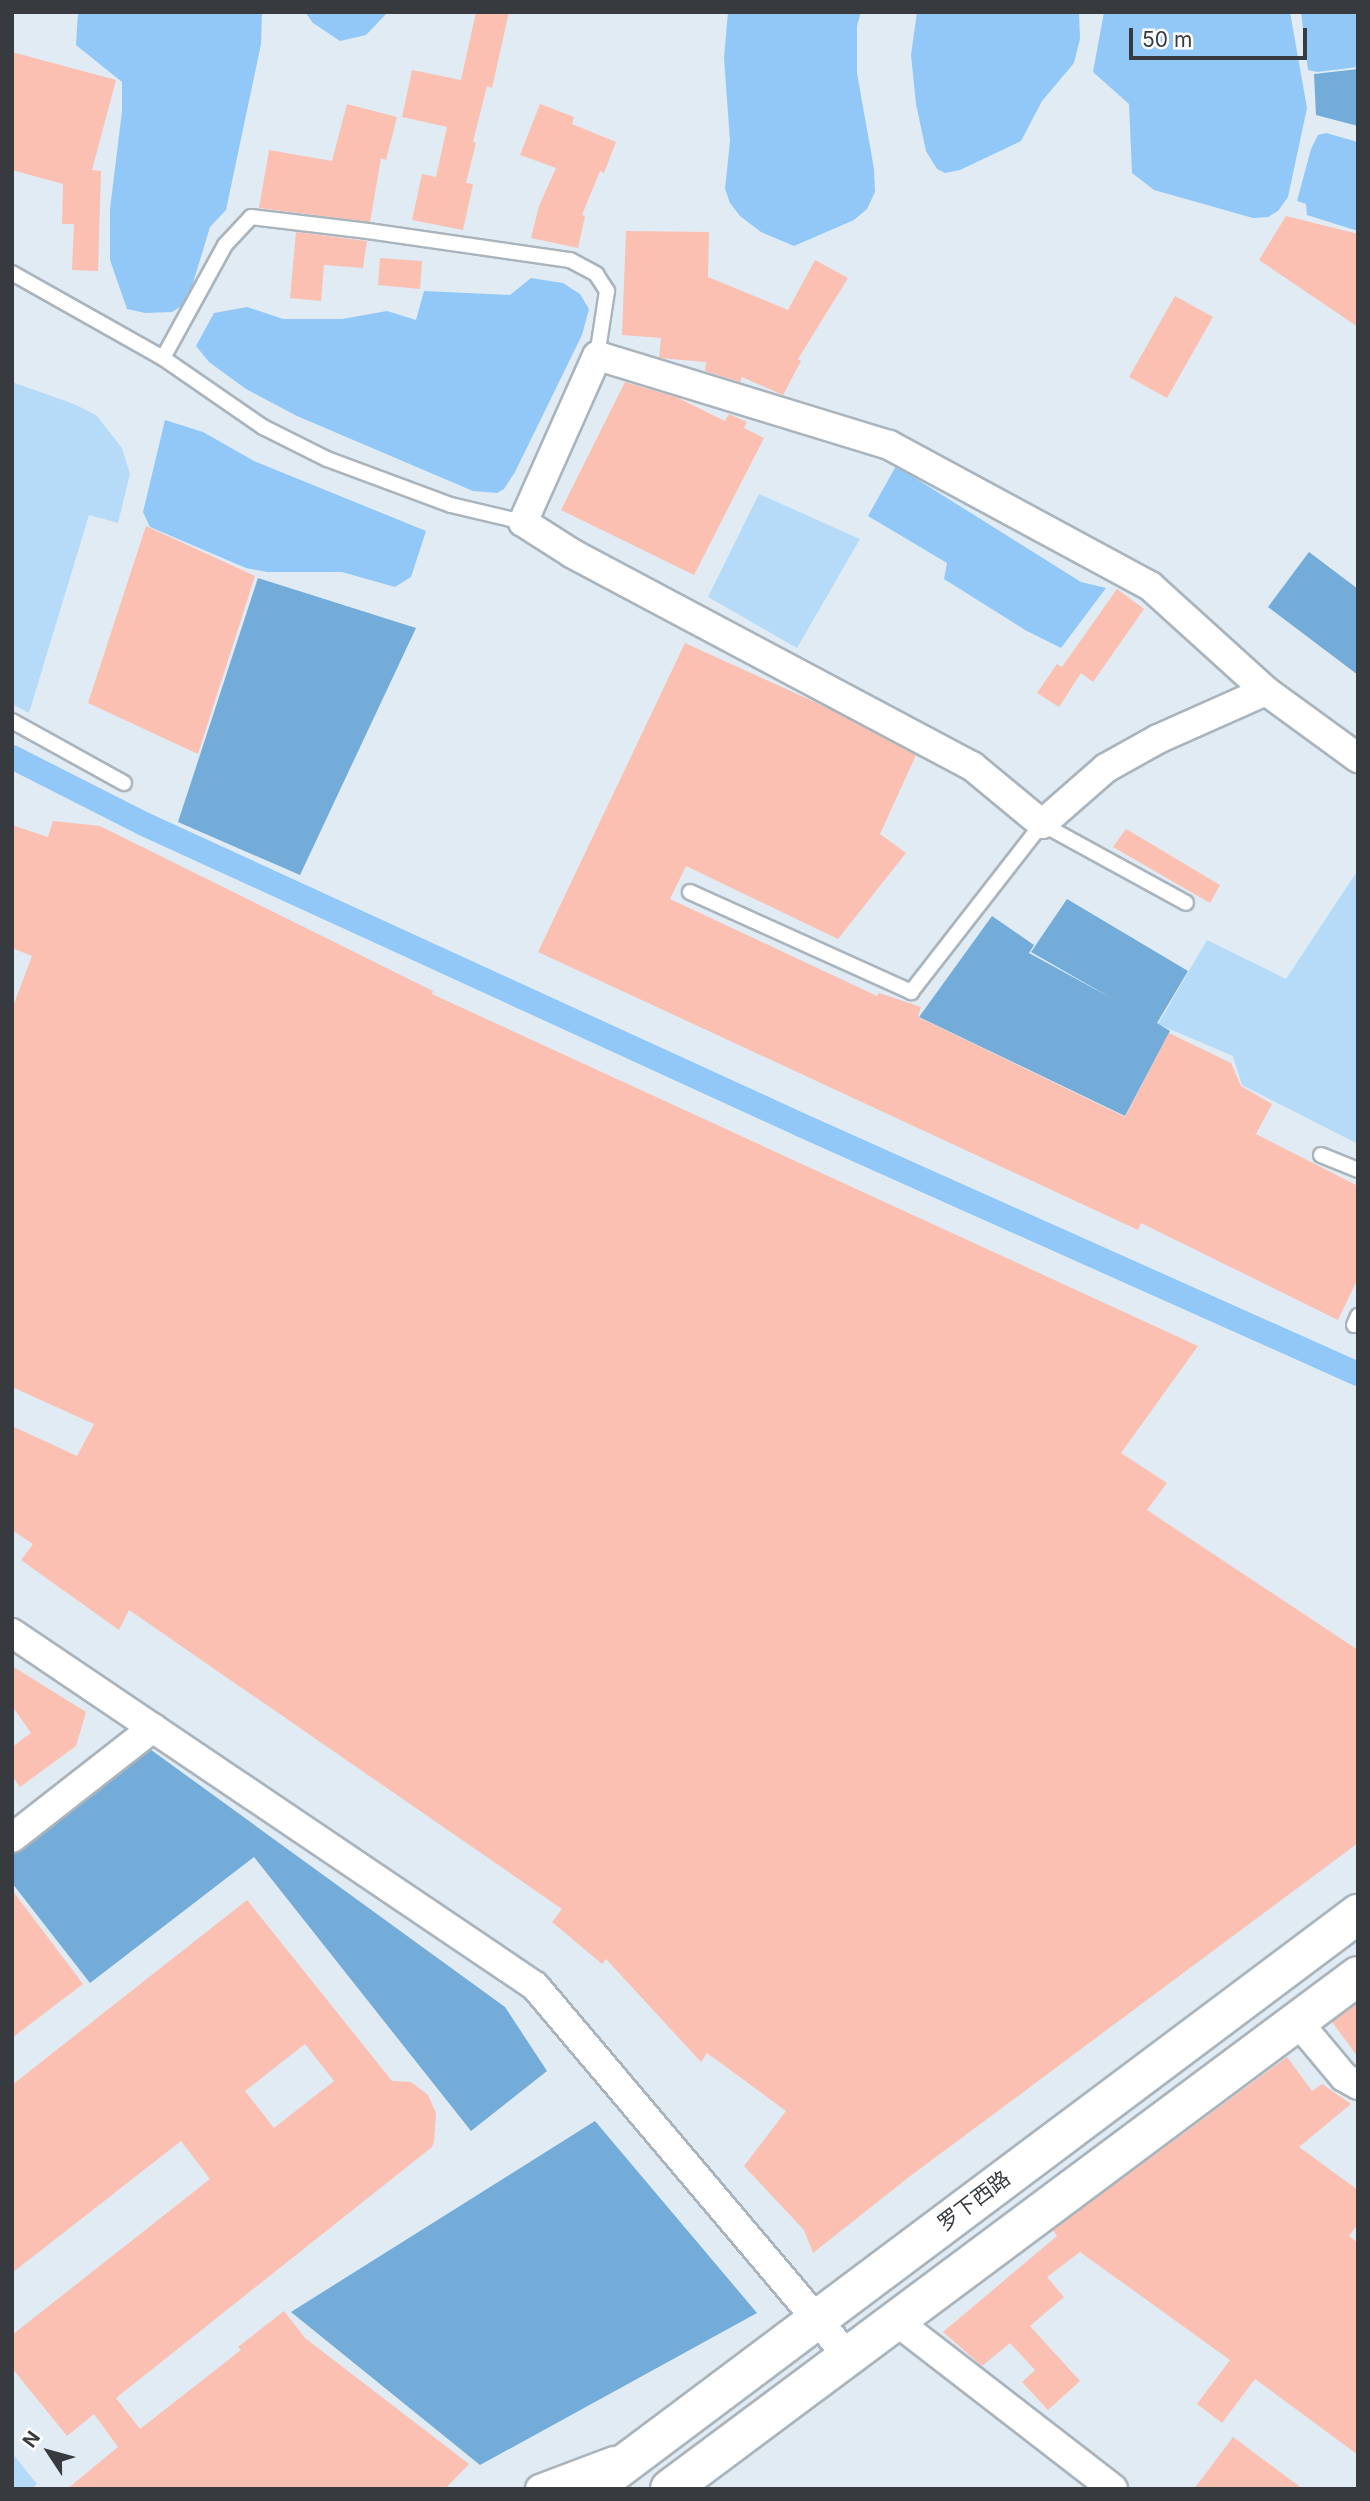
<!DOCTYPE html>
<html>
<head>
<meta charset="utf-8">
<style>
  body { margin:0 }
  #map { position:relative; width:1370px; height:2501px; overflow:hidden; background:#e1ebf3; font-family:Inter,"Noto Sans SC",sans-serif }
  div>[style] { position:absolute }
  .green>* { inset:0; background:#b6dbf8 }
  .forest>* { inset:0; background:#73acd9 }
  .water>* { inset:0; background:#91c8f8 }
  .canal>* { height:24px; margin:-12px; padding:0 12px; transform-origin:12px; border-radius:12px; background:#91c8f8 }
  .building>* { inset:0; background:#fbc0b2 }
  .roads { filter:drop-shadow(2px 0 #aab4bc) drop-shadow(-2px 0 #aab4bc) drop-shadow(0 2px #aab4bc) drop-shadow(0 -2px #aab4bc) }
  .lane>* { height:14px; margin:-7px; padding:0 7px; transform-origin:7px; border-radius:7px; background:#fff }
  .street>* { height:28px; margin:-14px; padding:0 14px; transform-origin:14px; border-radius:14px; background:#fff }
  .secondary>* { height:38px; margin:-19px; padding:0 19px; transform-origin:19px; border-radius:19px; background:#fff }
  span { translate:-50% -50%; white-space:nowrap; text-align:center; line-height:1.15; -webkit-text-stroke:7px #fff; paint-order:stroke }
  .street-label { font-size:21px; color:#373b3f }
  .frame { position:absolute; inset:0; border:14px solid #373b3f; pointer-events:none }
  .north { position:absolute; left:14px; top:2417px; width:70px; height:70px; -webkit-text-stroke:5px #fff; paint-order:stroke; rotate:306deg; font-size:19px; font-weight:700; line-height:28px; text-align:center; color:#373b3f }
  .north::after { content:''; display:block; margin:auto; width:24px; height:32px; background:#373b3f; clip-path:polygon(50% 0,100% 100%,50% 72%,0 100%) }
  .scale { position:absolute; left:1129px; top:28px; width:178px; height:32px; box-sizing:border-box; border:4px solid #373b3f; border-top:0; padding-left:9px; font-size:21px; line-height:24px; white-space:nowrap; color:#373b3f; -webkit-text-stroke:5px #fff; paint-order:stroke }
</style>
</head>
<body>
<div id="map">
  <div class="green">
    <i style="clip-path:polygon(12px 382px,74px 404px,96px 415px,122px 448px,130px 474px,118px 523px,89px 515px,29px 713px,12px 704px)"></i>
    <i style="clip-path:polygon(759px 494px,860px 539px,797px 648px,708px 597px)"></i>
    <i style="clip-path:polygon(1358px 870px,1358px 1144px,1242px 1085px,1233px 1056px,1158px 1024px,1207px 940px,1286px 979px)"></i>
    <i style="clip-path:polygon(12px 2453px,37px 2484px,30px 2489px,12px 2489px)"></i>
  </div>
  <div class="forest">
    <i style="clip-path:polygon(1358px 69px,1358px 126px,1316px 115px,1314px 74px)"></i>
    <i style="clip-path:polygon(1309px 552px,1358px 589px,1358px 675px,1268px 607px)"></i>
    <i style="clip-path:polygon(258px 578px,416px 628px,300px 875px,178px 822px)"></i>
    <i style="clip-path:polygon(1067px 899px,1188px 971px,1157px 1023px,1170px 1031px,1125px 1116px,919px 1017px,992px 916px,1034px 945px,1029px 953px,1113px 999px,1031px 952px)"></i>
    <i style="clip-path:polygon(143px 1744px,505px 2007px,547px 2071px,471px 2131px,254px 1857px,90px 1983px,12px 1883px,12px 1851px)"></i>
    <i style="clip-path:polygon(595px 2121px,757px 2313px,480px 2465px,291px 2312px)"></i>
  </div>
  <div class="water">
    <i style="clip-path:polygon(78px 12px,262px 12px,261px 44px,226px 210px,210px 227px,190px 293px,180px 307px,172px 312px,145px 313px,127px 309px,110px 260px,110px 209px,122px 111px,122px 82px,76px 45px)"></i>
    <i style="clip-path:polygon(305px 12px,388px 12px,366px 35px,340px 41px,313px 23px)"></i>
    <i style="clip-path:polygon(728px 12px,861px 12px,857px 26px,857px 73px,874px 169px,875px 192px,867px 209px,854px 220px,794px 246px,761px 232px,740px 216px,730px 203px,725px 189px,730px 141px,724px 58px)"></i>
    <i style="clip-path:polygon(917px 12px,1079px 12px,1080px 39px,1074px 63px,1042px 101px,1021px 141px,960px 170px,945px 173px,937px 169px,926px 151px,916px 104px,911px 55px)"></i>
    <i style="clip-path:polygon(1104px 12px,1290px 12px,1307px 108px,1288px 197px,1278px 211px,1268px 217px,1253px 218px,1154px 190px,1132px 173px,1129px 104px,1093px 72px)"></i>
    <i style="clip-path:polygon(1301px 12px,1358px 12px,1358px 67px,1317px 72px,1308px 70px)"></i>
    <i style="clip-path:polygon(1326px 133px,1358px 142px,1358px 231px,1307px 215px,1306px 204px,1297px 201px,1311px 149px,1318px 135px)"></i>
    <i style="clip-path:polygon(531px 278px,563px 283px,580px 294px,589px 309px,582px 335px,515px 472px,504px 489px,497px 493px,473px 491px,297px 416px,246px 389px,209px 362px,196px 346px,214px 313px,247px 307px,283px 319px,342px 319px,387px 311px,416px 320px,424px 291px,510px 295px)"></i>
    <i style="clip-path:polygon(165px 420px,203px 432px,254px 461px,426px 531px,411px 577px,395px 587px,342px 572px,267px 572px,246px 568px,150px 527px,143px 512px)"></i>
    <i style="clip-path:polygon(896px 466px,1081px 582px,1106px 588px,1061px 648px,1025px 630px,944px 579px,947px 563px,868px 516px)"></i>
  </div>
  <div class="canal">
    <i style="left:12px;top:757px;width:148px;rotate:26.9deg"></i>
    <i style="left:144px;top:824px;width:723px;rotate:24.61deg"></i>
    <i style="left:801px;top:1125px;width:610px;rotate:24.09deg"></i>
  </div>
  <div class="building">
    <i style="clip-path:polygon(476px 12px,509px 12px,492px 88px,487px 86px,473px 142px,476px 143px,466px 183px,473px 184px,463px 230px,412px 220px,422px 174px,436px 177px,447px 127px,402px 117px,412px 70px,461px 80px)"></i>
    <i style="clip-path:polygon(12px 52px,116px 80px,92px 170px,101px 171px,98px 271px,72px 270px,74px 224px,62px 224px,63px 184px,12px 170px)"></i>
    <i style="clip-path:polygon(347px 104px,397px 117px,386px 160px,381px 158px,370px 222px,259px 208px,269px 150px,332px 161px)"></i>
    <i style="clip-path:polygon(540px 104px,574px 117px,572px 124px,616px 142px,604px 173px,600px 171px,582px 215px,585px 216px,578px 248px,531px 238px,539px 206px,556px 168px,520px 155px)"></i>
    <i style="clip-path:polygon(1286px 216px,1358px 234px,1358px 327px,1259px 260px)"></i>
    <i style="clip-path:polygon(626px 231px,709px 232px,708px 277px,788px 310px,815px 260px,848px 278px,798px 359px,801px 361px,783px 395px,742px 377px,740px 382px,705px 371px,706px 362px,659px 358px,661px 338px,622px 335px)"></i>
    <i style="clip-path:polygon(296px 232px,367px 241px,363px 268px,324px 265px,321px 301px,290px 298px)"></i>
    <i style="clip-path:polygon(380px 258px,422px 261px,420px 289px,378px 285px)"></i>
    <i style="clip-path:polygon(1175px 296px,1213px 317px,1167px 398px,1129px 377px)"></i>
    <i style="clip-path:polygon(625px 382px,676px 397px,725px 421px,729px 414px,747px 422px,744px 428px,764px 438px,694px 575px,561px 510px)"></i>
    <i style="clip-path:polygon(146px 526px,255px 576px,198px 754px,88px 703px)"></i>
    <i style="clip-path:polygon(1117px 589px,1144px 609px,1093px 682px,1081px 673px,1059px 707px,1037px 693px,1057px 664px,1062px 667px)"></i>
    <i style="clip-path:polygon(685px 643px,830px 709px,916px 755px,880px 834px,906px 853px,838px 939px,686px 866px,670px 899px,877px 996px,879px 993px,921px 1007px,918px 1017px,1125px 1117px,1169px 1033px,1231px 1063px,1241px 1086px,1272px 1104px,1256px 1134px,1358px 1186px,1358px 1278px,1338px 1320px,1141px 1223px,1138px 1230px,538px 952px)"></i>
    <i style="clip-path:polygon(53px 821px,100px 826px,433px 991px,432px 994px,1198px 1346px,1121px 1453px,1167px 1483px,1147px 1510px,1358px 1650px,1358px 1843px,909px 2177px,813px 2253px,804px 2230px,744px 2166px,786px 2111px,707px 2053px,701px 2062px,606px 1959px,602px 1964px,552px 1922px,562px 1909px,129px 1610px,119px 1630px,21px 1560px,33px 1544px,12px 1530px,12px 1426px,77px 1456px,94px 1424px,12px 1387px,12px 1009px,32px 956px,12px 948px,12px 825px,48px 837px)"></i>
    <i style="clip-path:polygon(1126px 829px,1220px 885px,1210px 903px,1113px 847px)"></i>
    <i style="clip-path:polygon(12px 1666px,86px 1712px,76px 1746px,20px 1787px,12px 1776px,12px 1747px,31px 1733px,12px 1706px)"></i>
    <i style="clip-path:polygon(12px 1890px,83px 1984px,12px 2038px)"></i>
    <i style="clip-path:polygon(evenodd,247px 1900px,392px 2081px,411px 2082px,428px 2095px,436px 2113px,434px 2142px,432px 2147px,116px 2398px,140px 2429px,241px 2350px,238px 2347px,284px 2311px,305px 2338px,469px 2464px,445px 2489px,67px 2489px,118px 2447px,94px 2414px,67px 2436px,12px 2368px,12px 2335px,210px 2179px,181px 2141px,12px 2273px,12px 2085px,247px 1900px,305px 2044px,334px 2081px,274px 2128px,245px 2091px,305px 2044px)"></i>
    <i style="clip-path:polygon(1358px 2003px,1358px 2057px,1332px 2022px)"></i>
    <i style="clip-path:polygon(1287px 2057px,1312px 2091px,1322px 2084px,1351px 2104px,1299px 2147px,1358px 2190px,1358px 2224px,1349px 2236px,1358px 2243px,1358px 2455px,1255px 2379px,1222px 2423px,1197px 2404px,1230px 2360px,1080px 2252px,1047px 2277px,1064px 2297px,1030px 2326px,1080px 2381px,1048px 2410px,1022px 2382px,1035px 2370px,1010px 2343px,982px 2366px,943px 2332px,1057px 2236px,1053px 2230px)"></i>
    <i style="clip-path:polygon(1233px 2437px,1303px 2489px,1194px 2489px)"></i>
  </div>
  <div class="roads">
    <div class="lane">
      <i style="left:12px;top:273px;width:173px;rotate:29.4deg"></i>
      <i style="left:163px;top:358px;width:129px;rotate:-61.2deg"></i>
      <i style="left:225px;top:245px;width:38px;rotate:-47deg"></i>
      <i style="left:251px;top:217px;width:118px;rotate:6.8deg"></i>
      <i style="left:368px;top:231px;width:204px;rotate:8.2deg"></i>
      <i style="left:570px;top:260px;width:30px;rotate:28deg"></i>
      <i style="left:596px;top:274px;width:20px;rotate:57deg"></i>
      <i style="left:607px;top:291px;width:66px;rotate:98.7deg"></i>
      <i style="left:163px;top:358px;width:121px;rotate:34.6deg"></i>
      <i style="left:263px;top:427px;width:72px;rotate:26.6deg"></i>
      <i style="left:327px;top:459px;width:132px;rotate:20.4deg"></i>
      <i style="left:451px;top:505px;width:74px;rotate:13.3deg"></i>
      <i style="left:12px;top:721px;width:128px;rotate:29deg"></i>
      <i style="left:690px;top:892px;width:243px;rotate:24.3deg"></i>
      <i style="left:911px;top:992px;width:213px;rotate:-52.1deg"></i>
      <i style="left:1042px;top:824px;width:164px;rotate:28.7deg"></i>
      <i style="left:1321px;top:1155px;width:40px;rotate:22deg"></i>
      <i style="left:1354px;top:1325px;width:10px;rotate:-66deg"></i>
    </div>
    <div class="street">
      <i style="left:1266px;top:691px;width:156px;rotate:-137.8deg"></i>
      <i style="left:1150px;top:586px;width:297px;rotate:-151.6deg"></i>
      <i style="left:889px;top:445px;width:305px;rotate:-163deg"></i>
      <i style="left:597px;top:356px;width:182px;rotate:114deg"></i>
      <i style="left:523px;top:522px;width:59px;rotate:32.6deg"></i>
      <i style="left:573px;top:554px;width:452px;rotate:28deg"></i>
      <i style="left:972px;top:766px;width:91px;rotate:39.6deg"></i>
      <i style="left:1042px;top:824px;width:85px;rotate:-41.2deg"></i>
      <i style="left:1106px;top:768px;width:60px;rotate:-29.1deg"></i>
      <i style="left:1158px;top:739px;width:118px;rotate:-24deg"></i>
      <i style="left:1266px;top:691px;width:114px;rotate:36.1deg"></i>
      <i style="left:12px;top:1633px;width:631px;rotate:34.02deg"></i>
      <i style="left:535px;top:1986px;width:485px;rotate:49.8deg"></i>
      <i style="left:12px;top:1838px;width:179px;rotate:-38deg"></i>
      <i style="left:1297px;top:2021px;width:73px;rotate:50deg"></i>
      <i style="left:1344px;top:2077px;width:16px;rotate:30deg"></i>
      <i style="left:896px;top:2321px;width:274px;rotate:37.7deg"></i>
      <i style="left:540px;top:2489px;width:79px;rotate:-20.7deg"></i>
    </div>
    <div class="secondary">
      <i style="left:591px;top:2489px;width:959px;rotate:-36.86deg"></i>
      <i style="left:670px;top:2489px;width:858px;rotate:-36.71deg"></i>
    </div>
  </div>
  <div class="street-label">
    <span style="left:974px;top:2201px;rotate:-37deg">罗下西路</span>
  </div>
  <div class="frame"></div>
  <div class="north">N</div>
  <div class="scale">50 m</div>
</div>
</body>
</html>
